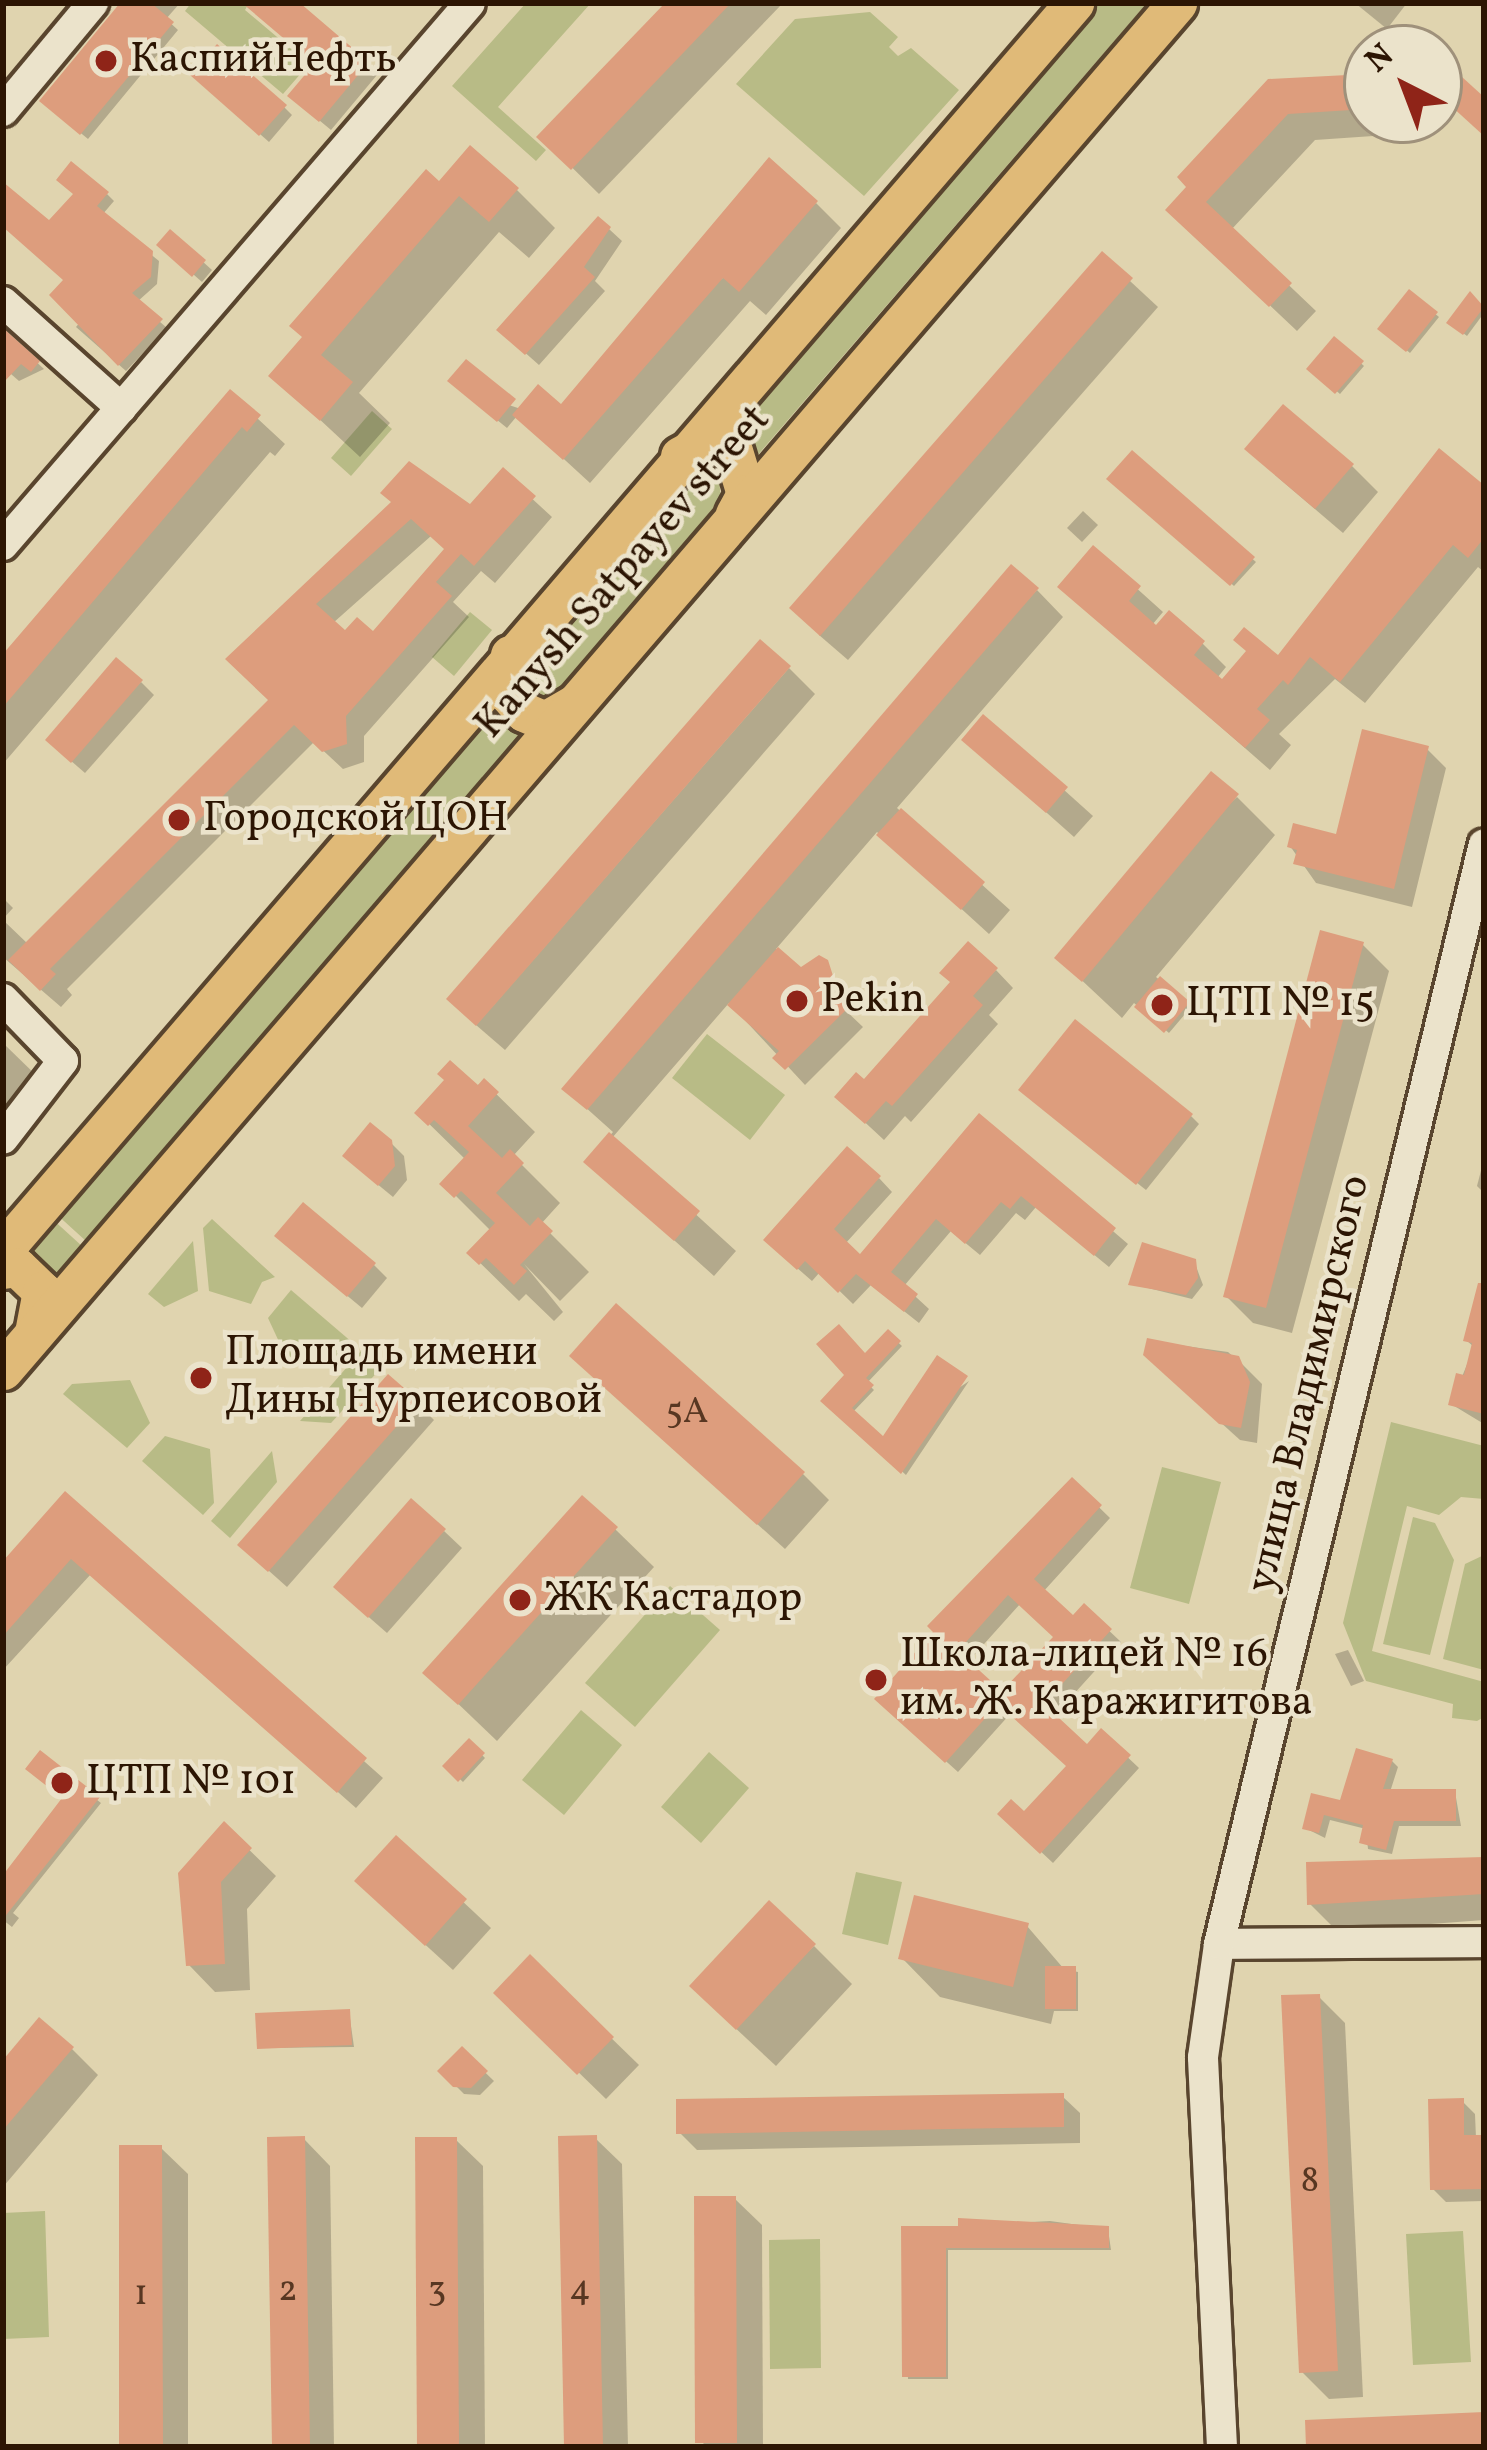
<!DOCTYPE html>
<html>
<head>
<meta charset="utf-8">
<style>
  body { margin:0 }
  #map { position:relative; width:1487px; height:2450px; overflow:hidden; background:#e0d4af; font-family:Vollkorn,serif }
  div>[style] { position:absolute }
  .green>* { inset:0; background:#b8bb86 }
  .shadow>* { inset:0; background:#0003 }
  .building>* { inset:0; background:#dd9d7d }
  .roads { filter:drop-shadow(3px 0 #59452e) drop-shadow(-3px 0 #59452e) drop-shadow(0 3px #59452e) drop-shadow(0 -3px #59452e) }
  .minor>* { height:30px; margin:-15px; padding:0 15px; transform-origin:15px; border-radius:15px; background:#ebe3cb }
  .major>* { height:39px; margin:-19.5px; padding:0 19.5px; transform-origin:19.5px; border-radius:19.5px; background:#e0ba78 }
  .dots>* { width:33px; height:33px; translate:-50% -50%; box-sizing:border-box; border:6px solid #ebe3cb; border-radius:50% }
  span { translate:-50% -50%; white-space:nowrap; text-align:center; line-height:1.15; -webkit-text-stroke:9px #ebe3cb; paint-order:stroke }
  .number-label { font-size:36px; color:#583722 }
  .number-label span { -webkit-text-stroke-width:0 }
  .poi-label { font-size:42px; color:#2c1503 }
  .left { translate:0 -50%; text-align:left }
  .street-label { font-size:42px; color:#2c1503 }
  .frame { position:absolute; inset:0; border:6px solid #2c1503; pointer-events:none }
  .north { position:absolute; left:1343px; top:24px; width:120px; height:120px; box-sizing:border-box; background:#ebe3cb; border:3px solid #9f917b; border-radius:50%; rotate:318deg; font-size:33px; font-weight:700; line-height:48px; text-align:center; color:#2c1503 }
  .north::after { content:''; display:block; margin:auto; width:42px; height:54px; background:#8f2418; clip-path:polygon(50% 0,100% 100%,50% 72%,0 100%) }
</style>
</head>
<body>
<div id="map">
  <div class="green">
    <i style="clip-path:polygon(191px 3px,249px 3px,245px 10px,309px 64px,283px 94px,185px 11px)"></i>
    <i style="clip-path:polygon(526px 3px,591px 3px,498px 107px,546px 150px,536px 161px,452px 86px)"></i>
    <i style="clip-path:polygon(1097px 3px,1147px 3px,756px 457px,747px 439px,727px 433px)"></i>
    <i style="clip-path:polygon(870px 12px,898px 37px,889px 47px,898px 56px,911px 48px,959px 90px,864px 196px,736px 84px,795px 19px)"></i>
    <i style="clip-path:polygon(372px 411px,392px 429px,351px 476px,331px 458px)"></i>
    <i style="clip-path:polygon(701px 470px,719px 479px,721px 499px,553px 699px,527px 694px,523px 671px)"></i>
    <i style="clip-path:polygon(470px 612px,492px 630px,454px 676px,432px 657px)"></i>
    <i style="clip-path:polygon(492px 704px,504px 724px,524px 732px,87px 1242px,53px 1211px)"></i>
    <i style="clip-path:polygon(707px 1034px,785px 1095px,750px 1140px,672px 1078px)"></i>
    <i style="clip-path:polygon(49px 1216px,83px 1247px,51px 1283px,15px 1255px)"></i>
    <i style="clip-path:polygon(212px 1219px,275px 1277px,262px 1282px,251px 1304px,209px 1291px,203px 1228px)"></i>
    <i style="clip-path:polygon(193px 1241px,198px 1291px,164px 1307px,148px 1294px)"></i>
    <i style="clip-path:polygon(291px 1290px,353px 1343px,341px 1356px,287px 1359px,268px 1318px)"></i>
    <i style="clip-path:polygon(361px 1351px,381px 1368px,331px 1423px,300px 1421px)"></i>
    <i style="clip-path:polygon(130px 1380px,150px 1423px,127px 1448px,63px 1394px,72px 1384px)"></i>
    <i style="clip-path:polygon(1391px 1422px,1484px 1446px,1484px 1499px,1461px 1497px,1439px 1515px,1407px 1506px,1372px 1651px,1484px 1682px,1484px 1717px,1477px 1721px,1452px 1718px,1453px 1704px,1366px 1681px,1343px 1623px)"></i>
    <i style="clip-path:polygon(165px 1436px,210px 1449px,214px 1503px,203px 1515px,142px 1461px)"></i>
    <i style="clip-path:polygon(272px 1451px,277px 1482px,230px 1538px,211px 1521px)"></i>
    <i style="clip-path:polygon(1162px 1467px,1221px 1482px,1189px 1604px,1130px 1588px)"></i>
    <i style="clip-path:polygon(1413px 1517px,1435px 1523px,1454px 1560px,1430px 1655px,1383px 1644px)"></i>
    <i style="clip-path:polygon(1484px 1555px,1484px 1670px,1443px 1659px,1465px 1564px)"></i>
    <i style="clip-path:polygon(670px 1586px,720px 1630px,635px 1727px,585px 1683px)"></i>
    <i style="clip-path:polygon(581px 1710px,622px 1745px,564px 1815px,522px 1780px)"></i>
    <i style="clip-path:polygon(709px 1752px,749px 1788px,701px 1843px,661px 1807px)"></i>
    <i style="clip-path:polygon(856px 1872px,902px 1882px,888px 1945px,842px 1934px)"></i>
    <i style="clip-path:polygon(45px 2211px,49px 2337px,3px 2339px,3px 2213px)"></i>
    <i style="clip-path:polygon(1463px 2231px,1471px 2362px,1413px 2365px,1406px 2234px)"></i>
    <i style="clip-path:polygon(820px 2239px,821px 2368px,770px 2369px,769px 2240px)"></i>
  </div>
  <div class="shadow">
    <i style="clip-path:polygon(124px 3px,180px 3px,166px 19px,178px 30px,88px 139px,49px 107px)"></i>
    <i style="clip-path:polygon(258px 3px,295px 3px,377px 75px,331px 130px,302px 106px,317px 65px)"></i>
    <i style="clip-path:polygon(669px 3px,783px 3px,599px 194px,541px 137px)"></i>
    <i style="clip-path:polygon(1355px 3px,1407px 3px,1387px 29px)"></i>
    <i style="clip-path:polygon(1439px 60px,1484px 101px,1484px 134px,1457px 110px,1439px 120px)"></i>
    <i style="clip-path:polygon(1367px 77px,1367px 120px,1416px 120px,1417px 133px,1315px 140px,1231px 230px,1316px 311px,1297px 331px,1169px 210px,1270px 82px)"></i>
    <i style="clip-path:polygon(201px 82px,284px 107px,292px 115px,269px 142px)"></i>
    <i style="clip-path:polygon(439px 185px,517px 190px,555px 228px,529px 258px,499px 232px,359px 393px,390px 423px,360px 457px,272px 375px)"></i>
    <i style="clip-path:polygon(107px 194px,114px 201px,102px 215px,159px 261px,157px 284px,137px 302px,167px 328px,126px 371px,76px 327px,81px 321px,50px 224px)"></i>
    <i style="clip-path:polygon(816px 203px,841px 228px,766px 315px,750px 301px,590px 483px,517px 416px,507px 428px,459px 389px,521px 409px,561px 408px)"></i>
    <i style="clip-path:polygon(609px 229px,622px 241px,595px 281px,605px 291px,539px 365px,513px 342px)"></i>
    <i style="clip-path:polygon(171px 233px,212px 270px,202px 282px,160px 245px)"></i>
    <i style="clip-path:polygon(1102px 255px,1158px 307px,848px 660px,819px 635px)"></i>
    <i style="clip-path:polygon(1410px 293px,1439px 317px,1410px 353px,1381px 329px)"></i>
    <i style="clip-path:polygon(1470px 296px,1484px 313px,1467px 336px,1450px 323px)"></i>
    <i style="clip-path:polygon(3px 331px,44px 369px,19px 381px,3px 367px)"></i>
    <i style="clip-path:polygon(1335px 340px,1364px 366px,1340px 394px,1310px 368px)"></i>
    <i style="clip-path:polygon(230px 393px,285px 444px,275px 456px,270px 452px,3px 764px,3px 659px)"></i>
    <i style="clip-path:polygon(1132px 454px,1256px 562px,1234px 586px,1111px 478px)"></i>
    <i style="clip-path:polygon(1352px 466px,1378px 492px,1343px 533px,1275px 475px)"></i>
    <i style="clip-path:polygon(evenodd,503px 472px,552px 517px,495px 583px,481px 571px,453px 602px,469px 617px,364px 736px,364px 762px,343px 769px,314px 742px,67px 989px,72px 995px,61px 1007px,3px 957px,3px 920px,28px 944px,272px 701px,229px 660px,394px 503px,471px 508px,503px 472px,431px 536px,447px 550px,373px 635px,345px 634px,333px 623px,431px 536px)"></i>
    <i style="clip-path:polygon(1484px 489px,1484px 572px,1478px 567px,1365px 703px,1335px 679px,1279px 734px,1291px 745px,1270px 770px,1061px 587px,1093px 549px,1163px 612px,1152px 625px,1203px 644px,1226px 667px,1217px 678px,1222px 683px,1278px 659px)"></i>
    <i style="clip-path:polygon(1083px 511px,1098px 525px,1082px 542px,1067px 528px)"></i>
    <i style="clip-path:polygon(1037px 590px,1063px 617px,897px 808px,1010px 910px,989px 934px,877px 832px,776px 949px,801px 971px,819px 959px,850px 998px,842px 1007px,863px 1027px,805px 1085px,729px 1003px,612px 1138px,736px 1251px,714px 1276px,587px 1162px,613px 1132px,565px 1089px)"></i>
    <i style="clip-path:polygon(789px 668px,815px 694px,505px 1050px,476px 1025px)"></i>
    <i style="clip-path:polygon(141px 682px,154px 695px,85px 773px,62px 753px)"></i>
    <i style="clip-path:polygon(984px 718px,1093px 816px,1074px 837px,965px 740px)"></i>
    <i style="clip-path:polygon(1427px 749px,1446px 768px,1412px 907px,1316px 883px,1290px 846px,1338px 838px)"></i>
    <i style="clip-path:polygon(1237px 797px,1275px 835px,1156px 977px,1191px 1007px,1169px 1033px,1134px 1003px,1122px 1018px,1058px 958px)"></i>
    <i style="clip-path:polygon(3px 898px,13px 908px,3px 919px)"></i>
    <i style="clip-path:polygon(1362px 944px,1389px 971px,1292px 1333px,1253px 1323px,1226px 1296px)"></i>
    <i style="clip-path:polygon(996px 970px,1013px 988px,989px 1015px,998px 1024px,911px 1122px,905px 1116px,884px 1140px,856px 1114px,864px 1083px)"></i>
    <i style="clip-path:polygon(3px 1043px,42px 1081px,3px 1122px)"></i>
    <i style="clip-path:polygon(484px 1082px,535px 1132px,513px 1156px,560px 1203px,541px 1224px,589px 1272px,560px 1301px,524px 1264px,563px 1312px,554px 1321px,526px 1294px,519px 1301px,470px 1253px,491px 1231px,444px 1184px,466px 1160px,418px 1113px)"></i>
    <i style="clip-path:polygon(1030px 1098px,1191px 1116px,1199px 1124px,1146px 1190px)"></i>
    <i style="clip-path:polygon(980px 1117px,1128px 1244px,1109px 1267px,1036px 1207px,1025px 1220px,1016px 1213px,980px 1255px,951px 1231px,904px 1286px,929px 1309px,919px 1323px,871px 1285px,853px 1304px,820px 1272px,812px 1281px,780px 1253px,879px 1178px,892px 1192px,845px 1244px,860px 1259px)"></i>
    <i style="clip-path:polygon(390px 1142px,404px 1156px,407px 1180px,393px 1197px,359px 1169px)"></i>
    <i style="clip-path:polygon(1484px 1159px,1484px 1193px,1477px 1186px)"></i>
    <i style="clip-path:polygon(291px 1249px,374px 1265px,387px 1278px,362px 1308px)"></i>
    <i style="clip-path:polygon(1194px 1261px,1203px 1285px,1192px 1299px,1132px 1284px)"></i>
    <i style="clip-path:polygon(1484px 1317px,1484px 1424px,1451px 1404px,1474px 1347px,1466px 1340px)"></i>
    <i style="clip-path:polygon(888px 1333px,902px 1346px,867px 1383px,874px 1390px,853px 1412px,883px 1440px,969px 1381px,906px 1475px,825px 1401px)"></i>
    <i style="clip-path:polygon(1150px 1341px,1228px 1352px,1243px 1365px,1262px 1384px,1257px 1443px,1240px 1440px,1165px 1372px)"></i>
    <i style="clip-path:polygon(599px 1382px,803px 1474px,829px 1500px,785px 1549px)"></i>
    <i style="clip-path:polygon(417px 1403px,434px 1420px,287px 1587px,259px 1562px)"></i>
    <i style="clip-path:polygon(evenodd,1072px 1481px,1110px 1518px,1043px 1592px,1073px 1619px,1084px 1607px,1121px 1642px,1053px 1717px,1087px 1748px,1101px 1732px,1139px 1768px,1053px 1863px,1001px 1814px,1024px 1816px,1070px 1766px,1011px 1713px,958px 1772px,889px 1710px,1072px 1481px,1021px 1603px,1056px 1637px,1003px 1695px,967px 1663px,1021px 1603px)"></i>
    <i style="clip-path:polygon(65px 1496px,383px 1778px,356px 1808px,91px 1574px,3px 1670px,3px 1566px)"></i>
    <i style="clip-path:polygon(615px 1529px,654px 1567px,497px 1741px,426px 1673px)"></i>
    <i style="clip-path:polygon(444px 1531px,462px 1548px,387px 1633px,355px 1605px)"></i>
    <i style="clip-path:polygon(1348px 1650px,1364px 1681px,1351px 1686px,1335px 1654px)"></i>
    <i style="clip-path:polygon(469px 1742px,485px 1758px,463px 1782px,446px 1766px)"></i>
    <i style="clip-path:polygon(40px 1755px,101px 1803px,13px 1913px,19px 1918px,12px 1927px,3px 1920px,3px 1883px,66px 1799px)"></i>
    <i style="clip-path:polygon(1392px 1761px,1398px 1767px,1390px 1792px,1455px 1792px,1461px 1826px,1399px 1826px,1392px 1854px,1368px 1849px,1366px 1829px,1330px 1820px,1325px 1838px,1305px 1828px,1313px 1797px,1342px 1804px)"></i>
    <i style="clip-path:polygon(224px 1825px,276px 1876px,247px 1909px,250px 1990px,215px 1992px,189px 1965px)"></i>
    <i style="clip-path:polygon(396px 1839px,491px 1928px,453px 1970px,384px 1907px)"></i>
    <i style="clip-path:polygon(1484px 1860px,1484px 1920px,1337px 1931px,1310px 1904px)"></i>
    <i style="clip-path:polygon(1027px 1926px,1064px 1969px,1078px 1972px,1078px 2011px,1054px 2011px,1051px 2024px,940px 1997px,902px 1958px)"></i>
    <i style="clip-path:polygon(814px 1946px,852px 1984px,776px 2066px,731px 2024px)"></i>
    <i style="clip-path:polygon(530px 1959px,639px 2065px,606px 2099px,497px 1993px)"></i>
    <i style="clip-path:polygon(1319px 1997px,1345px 2023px,1363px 2397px,1329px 2399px,1302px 2372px)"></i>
    <i style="clip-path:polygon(349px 2012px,354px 2047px,260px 2048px)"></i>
    <i style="clip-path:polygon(72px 2049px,98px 2075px,3px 2187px,3px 2065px)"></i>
    <i style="clip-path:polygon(462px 2050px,494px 2081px,480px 2095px,464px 2094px,441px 2071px)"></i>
    <i style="clip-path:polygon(1062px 2096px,1080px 2113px,1080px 2143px,697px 2150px,679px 2132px)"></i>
    <i style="clip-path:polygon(1462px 2101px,1475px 2114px,1476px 2138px,1484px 2138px,1484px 2201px,1446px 2202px,1433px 2189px)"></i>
    <i style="clip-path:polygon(595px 2138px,622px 2164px,628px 2447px,567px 2447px)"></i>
    <i style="clip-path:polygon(304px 2139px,330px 2166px,334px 2447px,275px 2447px)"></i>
    <i style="clip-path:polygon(456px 2140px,483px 2166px,485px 2447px,420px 2447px)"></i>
    <i style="clip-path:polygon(161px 2148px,188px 2174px,188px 2447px,122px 2447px)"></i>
    <i style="clip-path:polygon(735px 2199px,762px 2225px,763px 2447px,703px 2447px)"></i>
    <i style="clip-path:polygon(1050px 2221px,1108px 2229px,1111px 2250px,948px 2250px,948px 2379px,908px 2379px,904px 2229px)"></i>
  </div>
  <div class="building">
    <i style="clip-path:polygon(120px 3px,151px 3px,174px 22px,80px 135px,39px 101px)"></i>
    <i style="clip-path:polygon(242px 3px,300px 3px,369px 62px,319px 122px,287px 96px,314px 64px)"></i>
    <i style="clip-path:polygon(665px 3px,731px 3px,571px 170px,536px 137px)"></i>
    <i style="clip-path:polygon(217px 44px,287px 105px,259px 136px,190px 75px)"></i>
    <i style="clip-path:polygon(1439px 56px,1484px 97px,1484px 136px,1439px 95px)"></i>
    <i style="clip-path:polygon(1367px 74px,1367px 109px,1288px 114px,1206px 202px,1292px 283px,1269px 307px,1165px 210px,1186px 187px,1177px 177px,1268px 79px)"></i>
    <i style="clip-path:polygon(470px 145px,519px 188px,489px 222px,459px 196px,321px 355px,353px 382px,320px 421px,268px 376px,302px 337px,289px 326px,426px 169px,439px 181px)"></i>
    <i style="clip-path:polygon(769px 157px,818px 201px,739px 292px,723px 278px,563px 460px,512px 415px,538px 384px,561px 404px)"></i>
    <i style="clip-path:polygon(71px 161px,109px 192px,97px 206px,153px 251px,151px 277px,132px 293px,163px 319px,118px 366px,49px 295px,63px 280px,3px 227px,3px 182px,49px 220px,73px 194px,56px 180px)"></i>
    <i style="clip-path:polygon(598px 216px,611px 227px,584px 267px,595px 277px,525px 355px,496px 330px)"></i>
    <i style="clip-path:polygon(170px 229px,206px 260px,192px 277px,156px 245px)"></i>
    <i style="clip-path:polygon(1102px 251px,1133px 278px,820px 636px,789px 608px)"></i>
    <i style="clip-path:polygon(1409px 289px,1438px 312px,1406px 352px,1377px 329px)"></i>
    <i style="clip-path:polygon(1470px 291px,1484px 307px,1463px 335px,1446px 323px)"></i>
    <i style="clip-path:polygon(3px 328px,40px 361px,31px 372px,21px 364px,3px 383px)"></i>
    <i style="clip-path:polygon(1334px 336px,1364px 361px,1335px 394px,1306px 369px)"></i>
    <i style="clip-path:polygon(466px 359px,516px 399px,497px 422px,447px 381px)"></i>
    <i style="clip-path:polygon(230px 389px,261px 415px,247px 432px,242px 427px,3px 707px,3px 654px)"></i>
    <i style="clip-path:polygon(1283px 404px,1354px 464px,1315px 509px,1244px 449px)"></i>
    <i style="clip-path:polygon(1439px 448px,1484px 485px,1484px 538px,1468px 558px,1453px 545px,1340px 682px,1310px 657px,1288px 685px,1283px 680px,1257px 709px,1270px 720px,1245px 748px,1057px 587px,1093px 545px,1141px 586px,1129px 601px,1156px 625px,1169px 610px,1205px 641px,1194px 655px,1222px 679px,1246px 651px,1233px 640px,1244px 627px,1278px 655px)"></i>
    <i style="clip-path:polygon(1132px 450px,1255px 557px,1230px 586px,1106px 479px)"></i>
    <i style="clip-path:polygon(evenodd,409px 461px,470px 504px,503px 467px,536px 496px,474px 566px,461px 554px,436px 582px,452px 596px,346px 716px,347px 744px,322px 752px,294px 725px,50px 969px,56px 974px,40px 991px,8px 960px,268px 700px,225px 659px,391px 502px,380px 493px,409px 461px,411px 519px,444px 549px,373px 631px,357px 617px,345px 630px,316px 604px,411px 519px)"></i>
    <i style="clip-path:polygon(1011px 564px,1039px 588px,587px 1110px,561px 1089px)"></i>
    <i style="clip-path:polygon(760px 639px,791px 666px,476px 1026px,446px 999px)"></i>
    <i style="clip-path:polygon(116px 657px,143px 680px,71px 763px,45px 740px)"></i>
    <i style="clip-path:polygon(983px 714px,1068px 787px,1046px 813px,961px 740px)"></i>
    <i style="clip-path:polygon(1362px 729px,1429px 746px,1394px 889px,1293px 864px,1297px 850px,1287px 847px,1293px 823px,1336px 834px)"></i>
    <i style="clip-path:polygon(1211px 771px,1239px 794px,1082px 982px,1054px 958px)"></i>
    <i style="clip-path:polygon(901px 808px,985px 882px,961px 910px,876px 835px)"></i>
    <i style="clip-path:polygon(1320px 930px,1364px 942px,1266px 1308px,1223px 1297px)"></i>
    <i style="clip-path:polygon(968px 941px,998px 968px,973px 996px,983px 1005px,892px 1106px,886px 1101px,865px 1124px,834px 1097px,856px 1072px,864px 1079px,950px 982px,939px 973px)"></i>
    <i style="clip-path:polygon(778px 947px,801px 967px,819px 955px,828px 960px,834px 979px,826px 988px,848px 1008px,785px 1070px,772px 1058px,779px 1051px,727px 1005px)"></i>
    <i style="clip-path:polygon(1160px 976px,1190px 1002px,1164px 1033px,1134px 1007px)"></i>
    <i style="clip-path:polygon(1075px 1019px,1193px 1114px,1136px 1185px,1018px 1090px)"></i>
    <i style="clip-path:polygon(450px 1060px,478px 1085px,484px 1078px,499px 1092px,468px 1126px,502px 1158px,510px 1149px,524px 1163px,496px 1193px,530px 1226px,538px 1217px,553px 1231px,520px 1265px,527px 1271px,514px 1285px,486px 1258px,479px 1265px,466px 1253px,495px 1223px,461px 1191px,454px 1198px,439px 1184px,469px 1152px,434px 1120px,428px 1126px,414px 1113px,444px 1080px,437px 1074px)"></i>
    <i style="clip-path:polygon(979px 1113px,1116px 1228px,1094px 1256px,1021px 1196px,1010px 1209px,1001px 1202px,965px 1244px,936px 1219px,891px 1272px,918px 1294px,904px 1312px,856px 1274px,838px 1293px,805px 1261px,797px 1270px,763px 1240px,847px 1146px,881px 1176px,834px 1229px,860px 1254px)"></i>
    <i style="clip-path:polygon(370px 1122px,392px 1140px,395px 1166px,378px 1186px,342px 1156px)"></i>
    <i style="clip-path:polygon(609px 1132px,700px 1211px,674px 1241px,583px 1162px)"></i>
    <i style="clip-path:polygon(303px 1202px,376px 1263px,347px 1297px,274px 1236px)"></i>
    <i style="clip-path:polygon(1142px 1242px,1196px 1259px,1198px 1278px,1186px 1295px,1128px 1285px)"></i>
    <i style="clip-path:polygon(1478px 1283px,1484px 1283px,1484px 1414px,1448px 1405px,1456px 1373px,1464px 1375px,1472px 1343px,1463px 1341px)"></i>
    <i style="clip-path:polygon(616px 1303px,805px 1472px,757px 1525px,569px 1356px)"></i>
    <i style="clip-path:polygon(839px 1324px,865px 1353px,888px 1329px,901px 1341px,866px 1378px,874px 1385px,852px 1408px,883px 1436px,937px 1355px,968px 1376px,901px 1474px,820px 1401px,844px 1375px,816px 1344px)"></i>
    <i style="clip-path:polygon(1147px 1338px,1239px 1356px,1250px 1382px,1241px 1428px,1219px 1424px,1143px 1355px)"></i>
    <i style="clip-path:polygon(388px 1374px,419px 1401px,268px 1572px,237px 1545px)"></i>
    <i style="clip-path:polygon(evenodd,1072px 1477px,1102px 1505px,1034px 1579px,1073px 1615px,1084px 1603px,1112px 1629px,1044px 1704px,1087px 1744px,1101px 1728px,1131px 1755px,1040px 1854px,997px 1814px,1011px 1799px,1024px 1811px,1066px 1766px,998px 1704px,945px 1763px,874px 1699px,933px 1632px,927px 1626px,1072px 1477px,1008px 1595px,1053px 1637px,1002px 1691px,958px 1651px,1008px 1595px)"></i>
    <i style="clip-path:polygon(65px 1491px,367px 1758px,337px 1793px,71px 1559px,3px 1636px,3px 1561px)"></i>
    <i style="clip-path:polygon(582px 1495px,618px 1527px,458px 1705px,422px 1673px)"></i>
    <i style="clip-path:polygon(411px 1498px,446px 1529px,368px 1618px,333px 1587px)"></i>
    <i style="clip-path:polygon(469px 1738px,485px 1753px,458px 1782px,442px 1766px)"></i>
    <i style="clip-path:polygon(1356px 1748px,1393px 1759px,1383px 1789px,1456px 1789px,1456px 1821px,1394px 1821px,1386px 1850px,1359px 1843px,1363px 1825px,1324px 1815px,1319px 1833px,1302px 1829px,1311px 1793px,1340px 1800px)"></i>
    <i style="clip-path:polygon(40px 1750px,100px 1797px,3px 1919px,3px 1875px,62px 1798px,25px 1769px)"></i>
    <i style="clip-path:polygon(224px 1821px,252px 1848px,221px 1882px,225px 1964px,186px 1966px,178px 1873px)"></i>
    <i style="clip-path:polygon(396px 1835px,467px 1899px,425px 1946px,354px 1881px)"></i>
    <i style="clip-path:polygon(1484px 1857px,1484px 1894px,1307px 1905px,1306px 1862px)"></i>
    <i style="clip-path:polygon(914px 1895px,1029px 1923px,1013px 1987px,898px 1959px)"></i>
    <i style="clip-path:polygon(769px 1900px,816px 1944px,736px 2030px,689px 1986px)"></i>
    <i style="clip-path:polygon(530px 1954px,614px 2037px,577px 2075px,493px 1993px)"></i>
    <i style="clip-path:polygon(1045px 1966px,1076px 1966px,1076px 2009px,1045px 2009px)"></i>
    <i style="clip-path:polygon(1320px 1994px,1338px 2371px,1299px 2373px,1281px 1995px)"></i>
    <i style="clip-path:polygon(350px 2009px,352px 2045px,257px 2049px,255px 2013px)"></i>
    <i style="clip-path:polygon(39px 2017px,74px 2047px,3px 2130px,3px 2060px)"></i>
    <i style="clip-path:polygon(462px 2046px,488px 2071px,471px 2088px,453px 2087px,437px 2071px)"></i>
    <i style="clip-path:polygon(1064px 2093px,1064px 2127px,676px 2134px,676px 2099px)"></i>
    <i style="clip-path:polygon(1464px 2098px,1464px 2135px,1484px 2135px,1484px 2189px,1430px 2190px,1428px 2099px)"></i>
    <i style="clip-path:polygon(597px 2135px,603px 2447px,564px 2447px,558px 2136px)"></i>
    <i style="clip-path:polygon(305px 2136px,310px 2447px,272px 2447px,267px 2137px)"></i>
    <i style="clip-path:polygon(415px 2137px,457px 2137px,459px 2447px,417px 2447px)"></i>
    <i style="clip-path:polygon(119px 2145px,162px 2145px,163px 2447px,119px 2447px)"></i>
    <i style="clip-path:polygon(694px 2196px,736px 2196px,737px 2443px,695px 2443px)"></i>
    <i style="clip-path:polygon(958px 2218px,1109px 2226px,1109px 2248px,946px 2248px,946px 2377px,902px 2377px,901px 2226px,958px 2226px)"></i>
    <i style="clip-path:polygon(1484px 2412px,1484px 2447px,1306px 2447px,1305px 2420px)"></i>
  </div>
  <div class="roads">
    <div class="minor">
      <i style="left:3px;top:111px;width:141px;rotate:-50.2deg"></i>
      <i style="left:3px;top:302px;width:159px;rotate:41.9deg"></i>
      <i style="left:3px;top:545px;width:715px;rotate:-49.25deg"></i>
      <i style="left:3px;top:999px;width:86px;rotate:45.9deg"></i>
      <i style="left:63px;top:1061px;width:98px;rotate:127.6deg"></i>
      <i style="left:1219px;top:1944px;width:265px;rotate:-0.4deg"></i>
      <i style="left:1222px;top:2447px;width:390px;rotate:-92.8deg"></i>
      <i style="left:1203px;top:2057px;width:114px;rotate:-81.9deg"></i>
      <i style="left:1219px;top:1944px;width:1131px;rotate:-76.46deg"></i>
    </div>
    <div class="major">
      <i style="left:680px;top:456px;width:34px;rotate:-28deg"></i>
      <i style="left:710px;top:440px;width:25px;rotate:26deg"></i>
      <i style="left:733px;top:451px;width:45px;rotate:73.2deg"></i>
      <i style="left:746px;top:494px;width:23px;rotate:119deg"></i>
      <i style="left:510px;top:655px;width:39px;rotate:93deg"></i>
      <i style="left:508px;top:694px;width:24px;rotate:48deg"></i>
      <i style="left:524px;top:712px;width:23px;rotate:23deg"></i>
      <i style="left:545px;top:721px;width:34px;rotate:-30deg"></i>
      <i style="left:3px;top:1250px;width:1644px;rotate:-49.34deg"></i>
      <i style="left:3px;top:1269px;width:14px;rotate:-8deg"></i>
      <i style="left:17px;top:1267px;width:35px;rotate:44deg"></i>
      <i style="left:42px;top:1291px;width:43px;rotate:100.8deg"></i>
      <i style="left:3px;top:1370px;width:1802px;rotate:-49.34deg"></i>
    </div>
  </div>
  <div class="dots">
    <i style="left:106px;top:61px;background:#8f2418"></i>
    <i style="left:179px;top:820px;background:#8f2418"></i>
    <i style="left:797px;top:1001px;background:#8f2418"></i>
    <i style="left:1162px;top:1005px;background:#8f2418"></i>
    <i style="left:201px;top:1378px;background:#8f2418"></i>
    <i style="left:520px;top:1600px;background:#8f2418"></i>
    <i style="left:876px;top:1680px;background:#8f2418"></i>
    <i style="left:62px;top:1783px;background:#8f2418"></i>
  </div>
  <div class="number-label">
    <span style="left:687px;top:1414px">5А</span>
    <span style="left:1310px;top:2183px">8</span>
    <span style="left:580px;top:2291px">4</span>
    <span style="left:288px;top:2292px">2</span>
    <span style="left:437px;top:2292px">3</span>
    <span style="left:141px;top:2296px">1</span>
  </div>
  <div class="poi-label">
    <span class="left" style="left:130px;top:61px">КаспийНефть</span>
    <span class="left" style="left:203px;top:820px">Городской ЦОН</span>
    <span class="left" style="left:821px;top:1001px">Pekin</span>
    <span class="left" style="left:1186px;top:1005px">ЦТП № 15</span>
    <span class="left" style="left:225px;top:1378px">Площадь имени<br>Дины Нурпеисовой</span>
    <span class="left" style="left:544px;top:1600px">ЖК Кастадор</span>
    <span class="left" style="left:900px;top:1680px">Школа-лицей № 16<br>им. Ж. Каражигитова</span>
    <span class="left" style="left:86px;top:1783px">ЦТП № 101</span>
  </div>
  <div class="street-label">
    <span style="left:624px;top:573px;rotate:-49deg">Kanysh Satpayev street</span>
    <span style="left:1310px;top:1384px;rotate:-77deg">улица Владимирского</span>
  </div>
  <div class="frame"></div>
  <div class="north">N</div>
</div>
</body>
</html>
